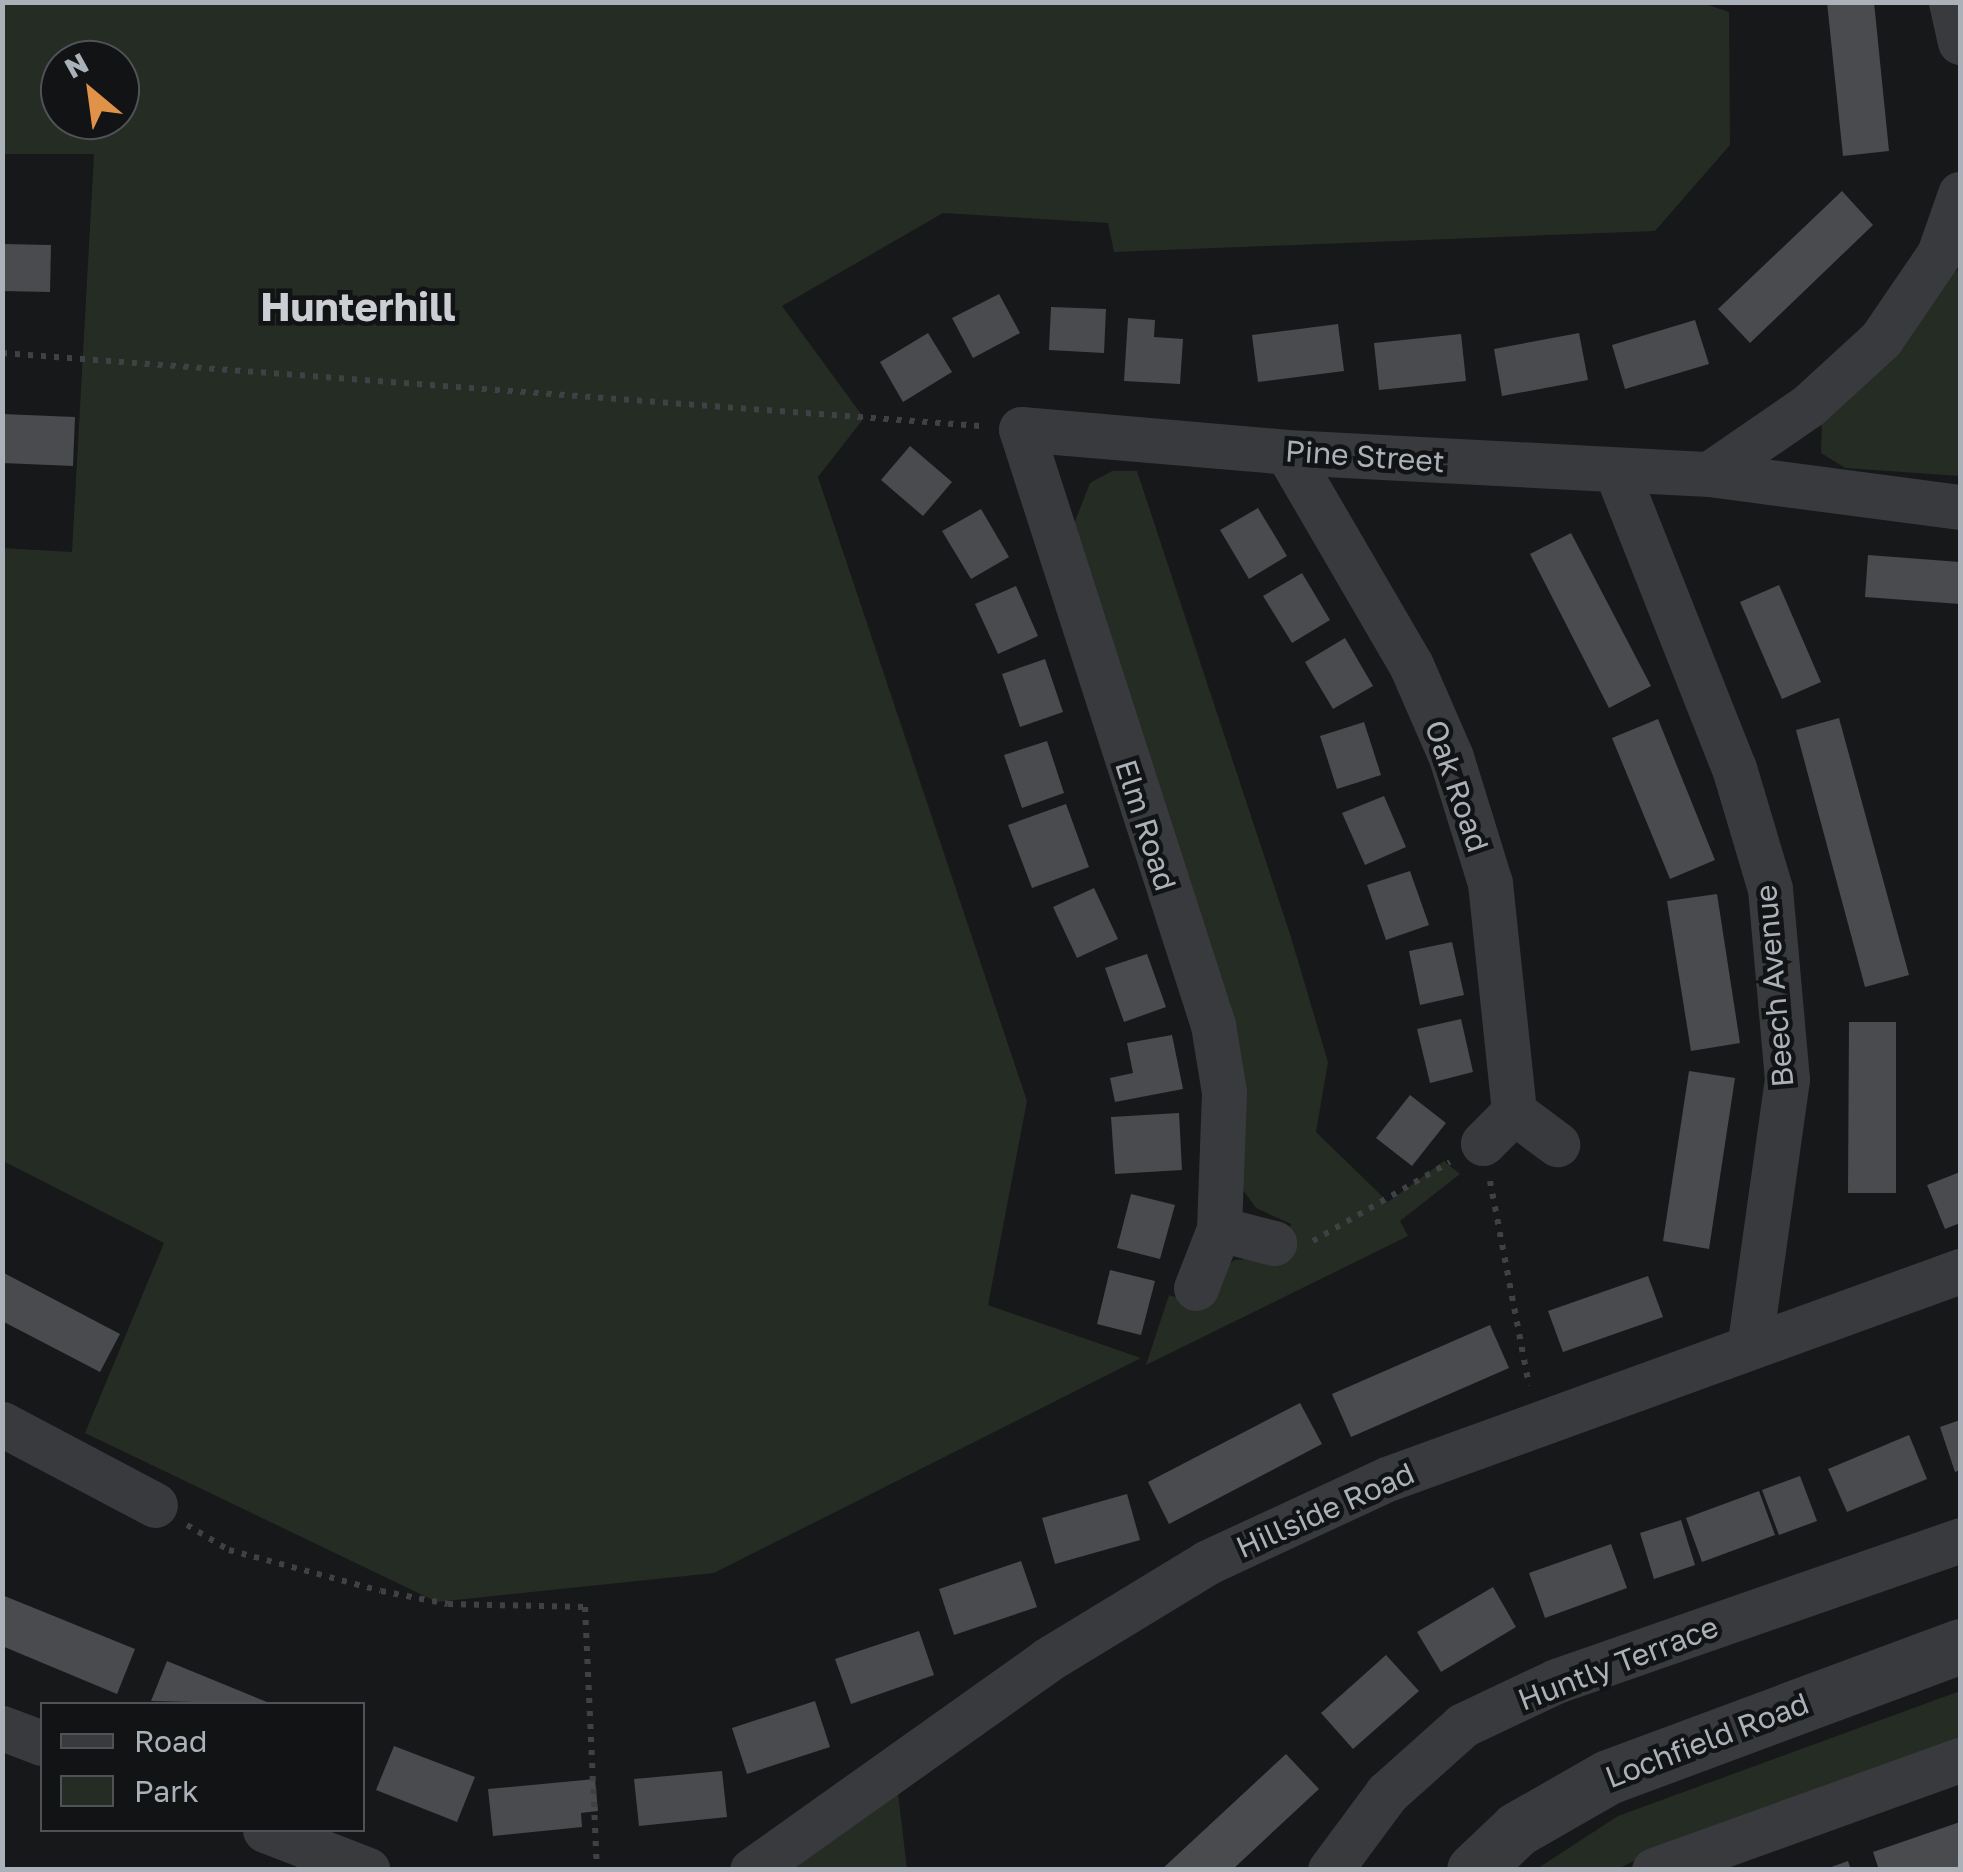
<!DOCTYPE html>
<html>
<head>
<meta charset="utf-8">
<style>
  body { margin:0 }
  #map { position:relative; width:1963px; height:1872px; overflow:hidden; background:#171819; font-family:"Golos Text",sans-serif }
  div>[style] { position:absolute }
  .green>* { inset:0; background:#242c24 }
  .building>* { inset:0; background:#494b4e }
  .path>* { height:6px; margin-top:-3px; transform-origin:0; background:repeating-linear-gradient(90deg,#3f4145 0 5px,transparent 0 13px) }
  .minor>* { height:45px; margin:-22.5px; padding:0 22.5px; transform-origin:22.5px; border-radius:22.5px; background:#393a3e }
  .tertiary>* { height:55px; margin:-27.5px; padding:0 27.5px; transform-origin:27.5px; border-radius:27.5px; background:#393a3e }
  span { translate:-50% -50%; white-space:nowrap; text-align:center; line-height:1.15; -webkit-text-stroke:9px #121314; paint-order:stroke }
  .street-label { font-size:30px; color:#abb1b8 }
  .district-label { font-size:40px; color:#cbcfd4; font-weight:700 }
  .frame { position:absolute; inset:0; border:5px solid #abb1b8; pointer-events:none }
  .legend { position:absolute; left:40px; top:1702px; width:325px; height:130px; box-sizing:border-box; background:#121314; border:2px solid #4f5256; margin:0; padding:12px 18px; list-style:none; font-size:30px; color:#abb1b8 }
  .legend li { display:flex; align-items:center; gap:20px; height:50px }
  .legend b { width:50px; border:2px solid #4f5256 }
  .north { position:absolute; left:40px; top:40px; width:100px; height:100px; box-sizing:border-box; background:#121314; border:2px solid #4f5256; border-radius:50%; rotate:331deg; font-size:28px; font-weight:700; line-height:40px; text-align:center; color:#abb1b8 }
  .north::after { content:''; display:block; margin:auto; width:35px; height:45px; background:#e09348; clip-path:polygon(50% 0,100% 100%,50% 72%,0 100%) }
</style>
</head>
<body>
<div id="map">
  <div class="green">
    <i style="clip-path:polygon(evenodd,1699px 2px,1729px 12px,1730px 145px,1655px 231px,1114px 252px,1108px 223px,943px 213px,782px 306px,864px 418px,818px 477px,1027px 1101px,988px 1305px,1141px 1358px,714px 1573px,437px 1602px,85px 1433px,164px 1243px,3px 1161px,3px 548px,72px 552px,94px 154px,3px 154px,3px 3px,1699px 2px,60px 60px,120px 60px,120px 120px,60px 120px,60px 60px)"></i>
    <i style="clip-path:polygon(1960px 270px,1960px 476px,1845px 468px,1821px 453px,1822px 419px,1950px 272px)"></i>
    <i style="clip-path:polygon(1112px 471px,1137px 471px,1290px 934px,1328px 1062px,1316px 1132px,1388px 1202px,1444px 1161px,1460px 1174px,1400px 1221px,1408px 1236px,1146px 1365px,1169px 1295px,1206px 1307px,1217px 1276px,1234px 1260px,1281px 1257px,1291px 1224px,1256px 1208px,1243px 1190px,1072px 529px,1090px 483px)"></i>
    <i style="clip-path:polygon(1960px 1691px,1960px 1738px,1671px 1842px,1618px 1869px,1535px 1870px,1618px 1816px)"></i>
    <i style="clip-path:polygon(897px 1785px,907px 1869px,782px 1869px)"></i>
  </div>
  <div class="building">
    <i style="clip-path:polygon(1827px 2px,1874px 2px,1889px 151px,1843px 156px)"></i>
    <i style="clip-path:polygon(1842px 191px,1873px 225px,1750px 343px,1718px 309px)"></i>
    <i style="clip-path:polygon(2px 244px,51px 245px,50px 292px,2px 291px)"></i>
    <i style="clip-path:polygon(999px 294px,1020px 333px,973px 358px,952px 318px)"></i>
    <i style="clip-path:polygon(1051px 307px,1106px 309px,1104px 353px,1049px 350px)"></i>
    <i style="clip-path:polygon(1128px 318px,1155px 320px,1154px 337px,1183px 339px,1180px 384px,1124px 381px)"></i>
    <i style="clip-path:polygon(1695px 320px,1709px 364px,1625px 389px,1612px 345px)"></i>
    <i style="clip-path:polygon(1338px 324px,1344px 371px,1258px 382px,1252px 335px)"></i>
    <i style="clip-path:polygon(928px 333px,952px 372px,903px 402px,880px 362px)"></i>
    <i style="clip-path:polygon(1579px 333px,1588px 380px,1502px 396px,1494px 349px)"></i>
    <i style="clip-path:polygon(1461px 334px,1466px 381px,1379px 390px,1374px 343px)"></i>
    <i style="clip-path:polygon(2px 414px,75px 417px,73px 466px,2px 463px)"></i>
    <i style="clip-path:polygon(910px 446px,952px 482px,923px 516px,881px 480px)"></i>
    <i style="clip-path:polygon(1258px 508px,1287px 556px,1249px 579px,1220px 530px)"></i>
    <i style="clip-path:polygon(981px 509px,1009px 557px,971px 579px,942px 531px)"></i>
    <i style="clip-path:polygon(1571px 533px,1651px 686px,1609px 708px,1530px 554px)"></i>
    <i style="clip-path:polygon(1868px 555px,1960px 562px,1960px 604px,1865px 597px)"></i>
    <i style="clip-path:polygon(1302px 573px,1330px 620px,1292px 643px,1263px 596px)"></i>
    <i style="clip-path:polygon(1779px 585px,1821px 682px,1782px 699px,1740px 602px)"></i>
    <i style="clip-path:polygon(1016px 586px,1038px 636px,998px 654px,975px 604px)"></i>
    <i style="clip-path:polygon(1345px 638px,1373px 686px,1333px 709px,1305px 662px)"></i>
    <i style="clip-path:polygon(1045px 659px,1063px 712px,1020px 727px,1002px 674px)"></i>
    <i style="clip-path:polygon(1839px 718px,1909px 975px,1865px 987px,1796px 730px)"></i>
    <i style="clip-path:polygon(1658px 719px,1715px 860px,1670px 879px,1612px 738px)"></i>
    <i style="clip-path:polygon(1364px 722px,1381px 775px,1337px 789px,1320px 736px)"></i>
    <i style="clip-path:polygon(1047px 741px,1064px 793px,1022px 808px,1004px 755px)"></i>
    <i style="clip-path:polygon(1384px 796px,1406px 847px,1365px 865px,1342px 813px)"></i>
    <i style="clip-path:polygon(1066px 804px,1089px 867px,1032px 888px,1008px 825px)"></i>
    <i style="clip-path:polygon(1410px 871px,1429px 925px,1386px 940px,1367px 885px)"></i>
    <i style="clip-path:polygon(1094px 888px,1118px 939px,1077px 958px,1053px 907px)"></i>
    <i style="clip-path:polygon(1717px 894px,1740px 1043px,1691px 1051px,1667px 901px)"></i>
    <i style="clip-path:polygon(1452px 942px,1464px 995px,1420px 1005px,1409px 951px)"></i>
    <i style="clip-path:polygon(1147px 954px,1166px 1007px,1124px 1022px,1105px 968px)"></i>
    <i style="clip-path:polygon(1461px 1019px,1473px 1072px,1430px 1083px,1417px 1029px)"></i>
    <i style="clip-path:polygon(1849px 1022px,1896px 1022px,1896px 1193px,1848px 1193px)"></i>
    <i style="clip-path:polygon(1172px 1035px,1183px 1089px,1115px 1102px,1110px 1078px,1133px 1073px,1127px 1043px)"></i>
    <i style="clip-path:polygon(1689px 1071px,1735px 1078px,1709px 1249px,1663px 1241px)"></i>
    <i style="clip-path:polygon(1410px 1095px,1446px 1123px,1412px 1166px,1376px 1138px)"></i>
    <i style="clip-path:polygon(1179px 1113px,1182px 1170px,1115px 1174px,1111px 1117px)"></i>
    <i style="clip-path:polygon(1960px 1172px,1960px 1223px,1945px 1229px,1927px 1185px)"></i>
    <i style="clip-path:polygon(1131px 1194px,1175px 1205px,1160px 1259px,1117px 1248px)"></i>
    <i style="clip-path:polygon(1110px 1270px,1155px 1281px,1141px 1335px,1097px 1324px)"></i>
    <i style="clip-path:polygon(2px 1272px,120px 1334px,100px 1372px,2px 1321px)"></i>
    <i style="clip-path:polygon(1648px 1276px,1663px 1317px,1563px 1352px,1548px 1311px)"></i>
    <i style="clip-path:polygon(1490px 1325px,1509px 1368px,1351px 1437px,1332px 1394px)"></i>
    <i style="clip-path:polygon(1300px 1403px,1322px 1444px,1169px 1524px,1148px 1482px)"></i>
    <i style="clip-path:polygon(1960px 1420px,1960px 1470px,1955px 1472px,1940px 1427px)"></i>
    <i style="clip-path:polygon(1909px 1435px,1927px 1479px,1847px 1512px,1828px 1469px)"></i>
    <i style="clip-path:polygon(1800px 1476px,1817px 1521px,1779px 1535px,1762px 1490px)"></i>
    <i style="clip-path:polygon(1759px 1491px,1775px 1535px,1702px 1562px,1686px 1518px)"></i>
    <i style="clip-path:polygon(1127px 1494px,1140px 1540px,1055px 1564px,1042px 1518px)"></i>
    <i style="clip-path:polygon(1681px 1520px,1695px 1565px,1654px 1579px,1640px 1533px)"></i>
    <i style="clip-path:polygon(1611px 1544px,1627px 1588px,1545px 1618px,1529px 1573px)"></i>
    <i style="clip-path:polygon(1021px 1561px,1037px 1607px,954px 1635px,939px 1589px)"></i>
    <i style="clip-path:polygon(1493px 1587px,1516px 1627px,1441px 1672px,1417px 1632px)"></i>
    <i style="clip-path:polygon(2px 1595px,135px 1649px,117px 1694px,2px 1646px)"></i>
    <i style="clip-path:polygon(919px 1631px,934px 1675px,851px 1704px,835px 1659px)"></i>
    <i style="clip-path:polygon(1386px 1655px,1419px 1691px,1353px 1749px,1321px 1713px)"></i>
    <i style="clip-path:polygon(167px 1661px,272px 1704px,151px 1701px)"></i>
    <i style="clip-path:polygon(815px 1701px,830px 1747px,747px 1774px,732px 1728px)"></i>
    <i style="clip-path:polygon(394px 1746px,475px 1777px,457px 1822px,376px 1790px)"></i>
    <i style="clip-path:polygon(1286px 1754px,1319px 1789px,1232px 1870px,1161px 1870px)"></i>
    <i style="clip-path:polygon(722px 1771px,727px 1817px,639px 1826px,634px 1779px)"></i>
    <i style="clip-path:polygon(595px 1779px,598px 1811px,581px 1813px,582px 1827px,493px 1836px,488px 1789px)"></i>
    <i style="clip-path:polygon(1960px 1822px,1960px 1870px,1879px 1870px,1873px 1852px)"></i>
    <i style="clip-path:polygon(1848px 1861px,1851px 1870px,1826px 1870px,1826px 1869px)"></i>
  </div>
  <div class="path">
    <i style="left:2px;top:353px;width:981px;rotate:4.27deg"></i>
    <i style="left:1490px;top:1181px;width:208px;rotate:79.2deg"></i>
    <i style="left:1313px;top:1241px;width:158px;rotate:-30deg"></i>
    <i style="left:187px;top:1525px;width:49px;rotate:30.8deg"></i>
    <i style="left:229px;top:1550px;width:157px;rotate:15.1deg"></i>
    <i style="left:381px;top:1591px;width:68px;rotate:11deg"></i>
    <i style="left:448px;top:1604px;width:137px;rotate:1.3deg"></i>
    <i style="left:585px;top:1607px;width:263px;rotate:87.4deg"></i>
  </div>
  <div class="minor">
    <i style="left:1951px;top:2px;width:41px;rotate:77.3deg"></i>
    <i style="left:1287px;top:452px;width:246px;rotate:59.8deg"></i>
    <i style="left:1411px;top:665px;width:100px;rotate:66.5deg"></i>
    <i style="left:1451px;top:757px;width:132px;rotate:72.8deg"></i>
    <i style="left:1490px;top:883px;width:230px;rotate:84deg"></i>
    <i style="left:1514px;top:1112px;width:44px;rotate:135deg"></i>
    <i style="left:1617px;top:473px;width:317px;rotate:68.4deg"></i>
    <i style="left:1734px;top:768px;width:126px;rotate:73.4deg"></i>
    <i style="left:1770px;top:889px;width:191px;rotate:84.9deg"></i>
    <i style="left:1787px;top:1079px;width:267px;rotate:98deg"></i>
    <i style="left:1709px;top:474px;width:253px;rotate:7.5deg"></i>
    <i style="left:1514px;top:1112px;width:54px;rotate:36.7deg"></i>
    <i style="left:1219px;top:1229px;width:57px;rotate:14.3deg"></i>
    <i style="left:1196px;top:1288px;width:63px;rotate:-68.7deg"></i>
    <i style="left:1219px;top:1229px;width:137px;rotate:-87.9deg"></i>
    <i style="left:1224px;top:1092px;width:68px;rotate:-99.3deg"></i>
    <i style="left:1213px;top:1025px;width:626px;rotate:-107.86deg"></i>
    <i style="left:1021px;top:429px;width:267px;rotate:4.9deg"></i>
    <i style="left:1287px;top:452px;width:423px;rotate:3deg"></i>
    <i style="left:1709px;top:474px;width:120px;rotate:-34.5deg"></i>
    <i style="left:1808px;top:406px;width:99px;rotate:-42.5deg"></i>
    <i style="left:1881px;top:339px;width:103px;rotate:-55.7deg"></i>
    <i style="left:1939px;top:254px;width:64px;rotate:-70.7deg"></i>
    <i style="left:2px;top:1424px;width:173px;rotate:27.9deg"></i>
    <i style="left:2px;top:1728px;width:43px;rotate:20.6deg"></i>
    <i style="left:265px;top:1830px;width:110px;rotate:21.2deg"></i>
    <i style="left:752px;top:1870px;width:362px;rotate:-35.4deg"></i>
    <i style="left:1047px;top:1660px;width:188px;rotate:-31.3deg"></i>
    <i style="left:1208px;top:1562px;width:197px;rotate:-24.9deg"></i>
    <i style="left:1387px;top:1479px;width:610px;rotate:-19.95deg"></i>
    <i style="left:1330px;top:1870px;width:96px;rotate:-53.5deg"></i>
    <i style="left:1387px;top:1793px;width:102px;rotate:-41.8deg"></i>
    <i style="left:1463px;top:1725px;width:103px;rotate:-25.3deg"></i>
    <i style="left:1556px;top:1681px;width:428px;rotate:-19.2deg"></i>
    <i style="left:1654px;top:1870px;width:325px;rotate:-19.8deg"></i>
  </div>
  <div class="tertiary">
    <i style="left:1474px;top:1870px;width:59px;rotate:-43.6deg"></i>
    <i style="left:1517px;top:1829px;width:105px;rotate:-29.7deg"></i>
    <i style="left:1608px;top:1777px;width:376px;rotate:-20.4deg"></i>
  </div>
  <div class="street-label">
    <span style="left:1365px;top:456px;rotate:4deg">Pine Street</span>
    <span style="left:1457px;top:786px;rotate:71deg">Oak Road</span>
    <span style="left:1146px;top:825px;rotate:72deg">Elm Road</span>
    <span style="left:1774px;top:986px;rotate:-95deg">Beech Avenue</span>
    <span style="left:1325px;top:1510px;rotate:-24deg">Hillside Road</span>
    <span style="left:1618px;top:1663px;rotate:-21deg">Huntly Terrace</span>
    <span style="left:1707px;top:1740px;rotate:-21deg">Lochfield Road</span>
  </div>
  <div class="district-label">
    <span style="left:358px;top:306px">Hunterhill</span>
  </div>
  <div class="frame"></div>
  <ul class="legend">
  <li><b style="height:12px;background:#393a3e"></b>Road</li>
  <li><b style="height:28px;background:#242c24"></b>Park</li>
  </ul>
  <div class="north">N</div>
</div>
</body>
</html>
